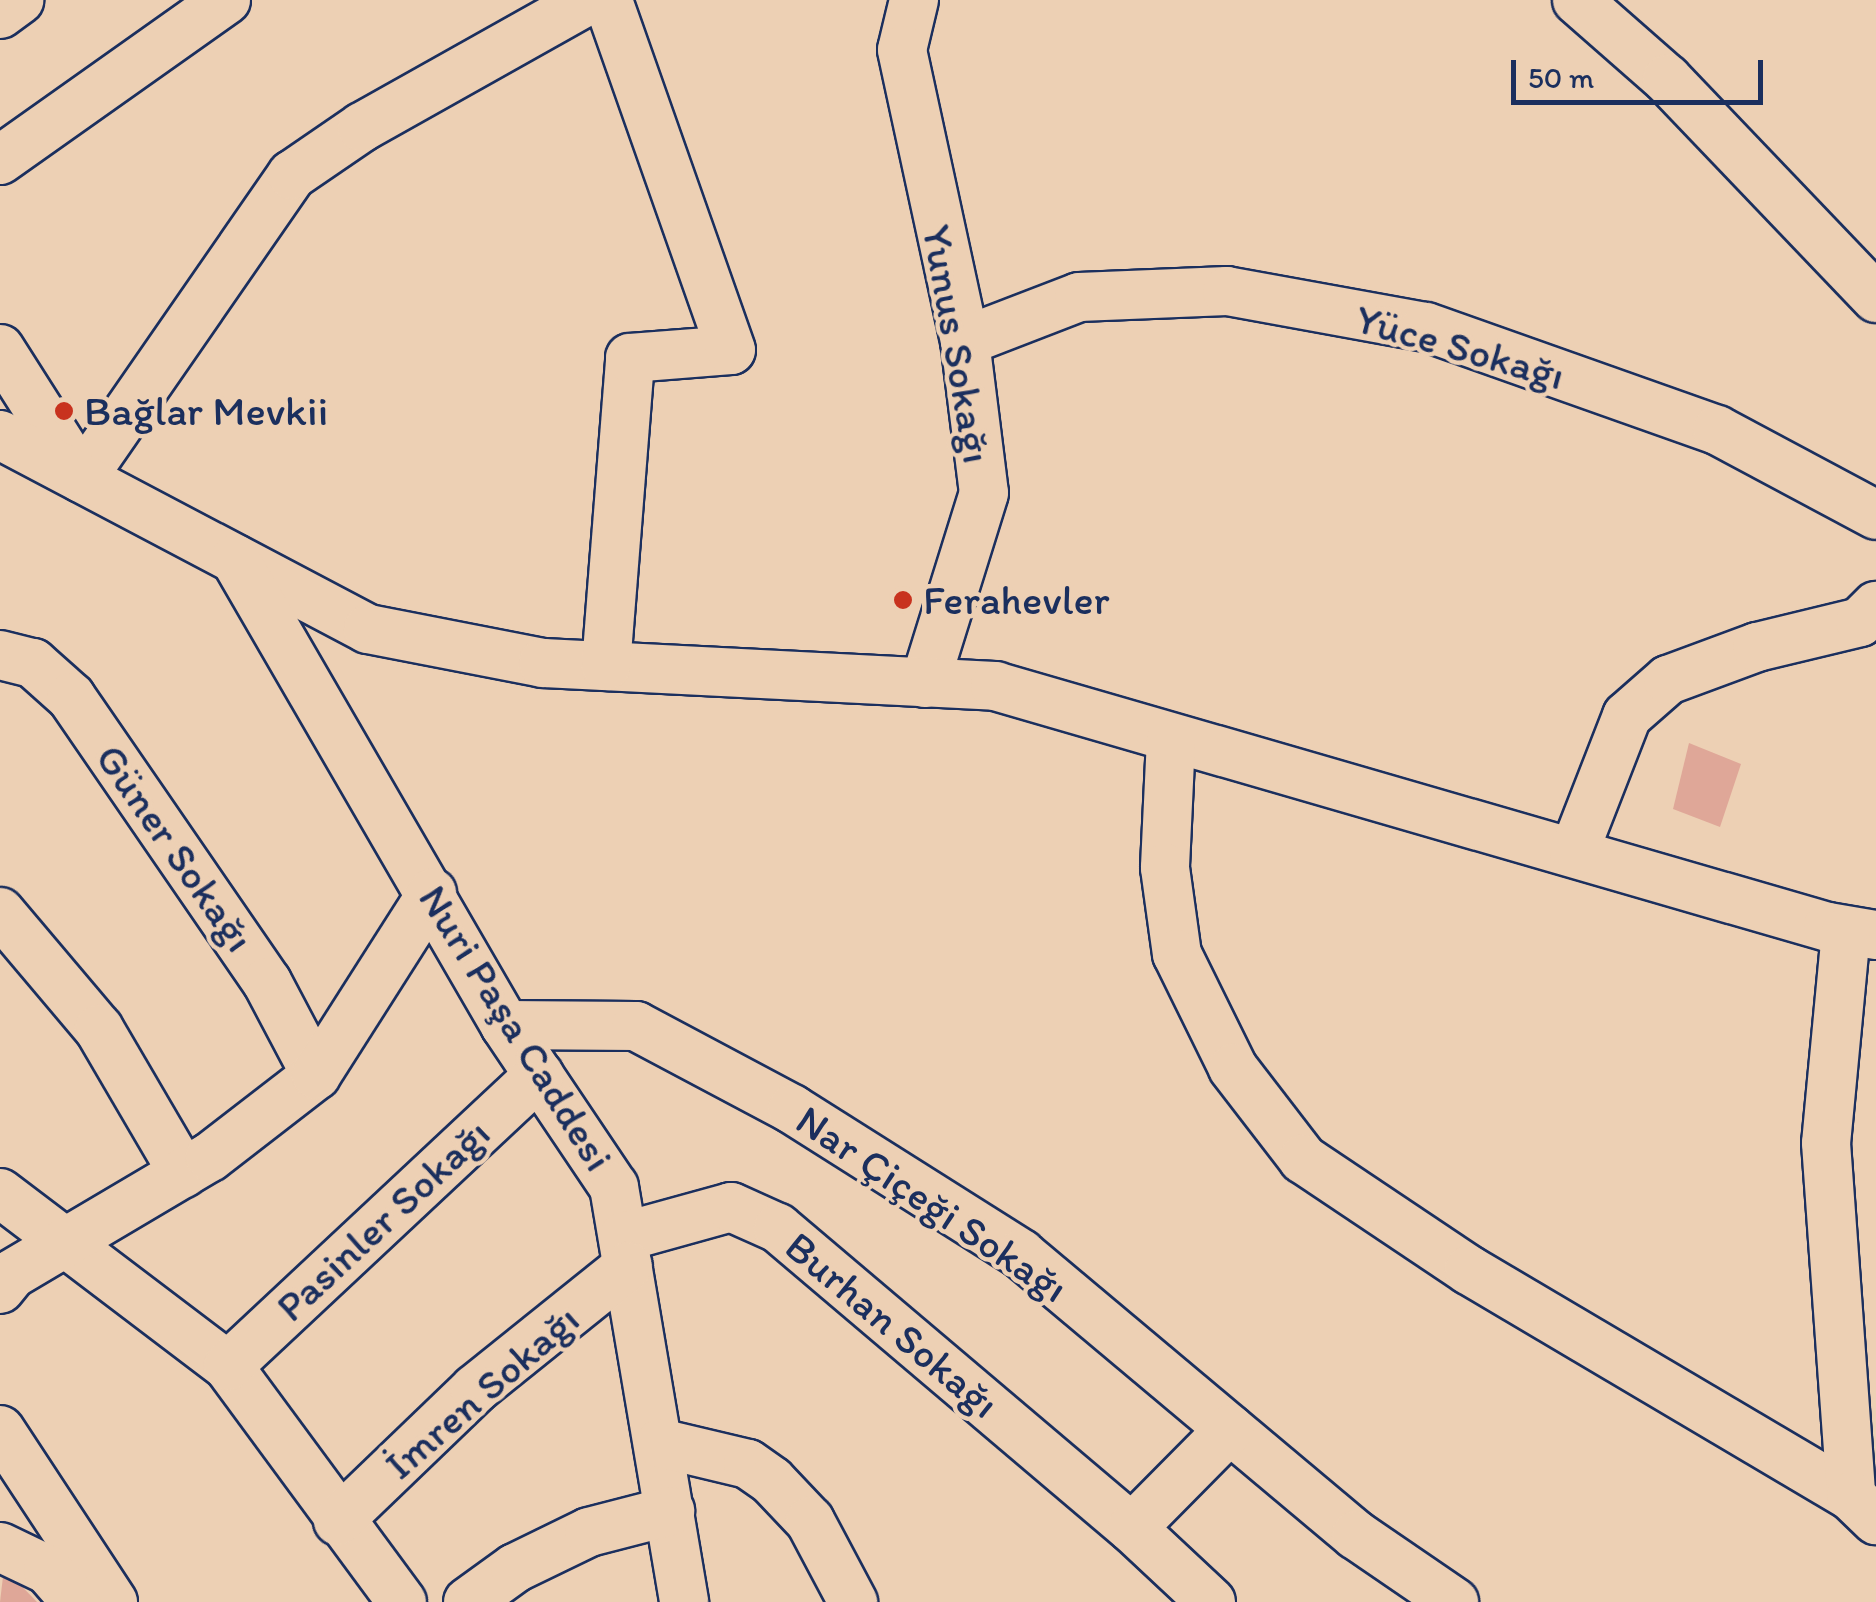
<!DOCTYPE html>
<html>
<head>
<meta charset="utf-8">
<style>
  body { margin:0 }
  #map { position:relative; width:1876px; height:1602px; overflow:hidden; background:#edd0b4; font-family:Itim,sans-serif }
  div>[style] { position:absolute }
  .building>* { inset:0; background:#dfa798 }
  .roads { filter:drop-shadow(2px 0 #1b2f5e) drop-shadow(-2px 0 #1b2f5e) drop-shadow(0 2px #1b2f5e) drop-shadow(0 -2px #1b2f5e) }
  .minor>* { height:48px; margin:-24px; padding:0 24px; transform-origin:24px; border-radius:24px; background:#edd0b4 }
  .dots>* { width:28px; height:28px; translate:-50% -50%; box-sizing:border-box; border:5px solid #edd0b4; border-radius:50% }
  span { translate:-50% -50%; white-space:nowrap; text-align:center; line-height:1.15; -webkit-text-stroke:9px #edd0b4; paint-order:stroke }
  .street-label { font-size:42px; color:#1b2f5e }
  .poi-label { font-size:42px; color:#1b2f5e }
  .left { translate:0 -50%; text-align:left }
  .scale { position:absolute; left:1511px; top:60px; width:252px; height:45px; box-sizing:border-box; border:5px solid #1b2f5e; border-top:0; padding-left:12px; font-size:30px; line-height:35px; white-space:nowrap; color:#1b2f5e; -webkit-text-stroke:8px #edd0b4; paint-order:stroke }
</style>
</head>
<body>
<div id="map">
  <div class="building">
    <i style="clip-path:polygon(1689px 743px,1741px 764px,1720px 827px,1673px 809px)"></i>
    <i style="clip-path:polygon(4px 1568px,37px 1602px,0 1602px)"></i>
  </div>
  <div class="roads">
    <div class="minor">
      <i style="left:914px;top:0;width:51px;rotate:103.5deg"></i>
      <i style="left:902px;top:50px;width:298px;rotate:77.8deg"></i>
      <i style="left:965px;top:341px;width:153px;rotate:82.9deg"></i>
      <i style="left:984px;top:493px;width:199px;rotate:107.3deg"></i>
      <i style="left:1577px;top:0;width:120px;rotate:41.3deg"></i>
      <i style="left:1667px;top:79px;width:303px;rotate:46.3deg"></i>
      <i style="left:0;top:14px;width:24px;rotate:-36deg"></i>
      <i style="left:0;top:160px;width:277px;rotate:-35.3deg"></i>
      <i style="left:965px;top:341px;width:122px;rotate:-21.1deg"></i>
      <i style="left:1079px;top:297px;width:148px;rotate:-2.3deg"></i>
      <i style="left:1227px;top:291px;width:202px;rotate:10.3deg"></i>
      <i style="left:1426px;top:327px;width:309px;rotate:19.5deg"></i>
      <i style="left:1717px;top:430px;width:180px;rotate:28.1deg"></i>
      <i style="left:0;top:349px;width:153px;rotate:57.6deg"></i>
      <i style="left:82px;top:478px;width:369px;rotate:-55.3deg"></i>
      <i style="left:292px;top:175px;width:85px;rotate:-34.4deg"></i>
      <i style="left:362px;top:127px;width:259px;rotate:-29.3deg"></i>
      <i style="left:0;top:435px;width:416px;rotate:27.8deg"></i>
      <i style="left:368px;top:629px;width:178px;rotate:11deg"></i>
      <i style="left:543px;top:663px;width:453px;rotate:2.9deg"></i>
      <i style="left:995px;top:686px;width:867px;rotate:16.14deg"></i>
      <i style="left:1828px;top:927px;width:49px;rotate:9.5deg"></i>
      <i style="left:235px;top:559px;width:539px;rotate:59.91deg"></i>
      <i style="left:505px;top:1025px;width:195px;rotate:56.1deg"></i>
      <i style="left:614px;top:1187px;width:421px;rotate:80.4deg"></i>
      <i style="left:0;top:655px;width:34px;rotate:14deg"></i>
      <i style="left:33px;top:663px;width:51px;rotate:41.8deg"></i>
      <i style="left:71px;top:697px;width:346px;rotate:55.5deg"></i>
      <i style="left:267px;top:982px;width:105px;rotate:62.2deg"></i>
      <i style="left:606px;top:666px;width:309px;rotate:-85.5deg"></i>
      <i style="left:630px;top:358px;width:101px;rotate:-4.5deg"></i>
      <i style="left:731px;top:350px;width:371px;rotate:-109.4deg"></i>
      <i style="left:1171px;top:739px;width:129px;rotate:92.7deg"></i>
      <i style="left:1165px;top:868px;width:87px;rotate:82.1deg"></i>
      <i style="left:1177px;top:954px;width:127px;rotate:63.8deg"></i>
      <i style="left:1233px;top:1068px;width:115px;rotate:52.4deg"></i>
      <i style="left:1303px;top:1159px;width:200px;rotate:33.8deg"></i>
      <i style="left:1469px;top:1270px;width:444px;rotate:30.6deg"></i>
      <i style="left:1574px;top:852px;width:146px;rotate:-68.7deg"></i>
      <i style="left:1627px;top:716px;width:55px;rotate:-41.3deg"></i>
      <i style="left:1668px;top:680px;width:95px;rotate:-20.3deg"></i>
      <i style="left:1757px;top:647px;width:106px;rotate:-13.6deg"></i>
      <i style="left:1860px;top:622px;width:23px;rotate:-45deg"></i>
      <i style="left:0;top:912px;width:153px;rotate:49.8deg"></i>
      <i style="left:99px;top:1029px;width:167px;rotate:59.7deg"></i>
      <i style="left:1846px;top:932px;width:212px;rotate:95.4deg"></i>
      <i style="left:1826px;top:1143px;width:354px;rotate:85.9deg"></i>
      <i style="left:1851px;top:1496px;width:35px;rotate:44deg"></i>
      <i style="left:505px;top:1025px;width:131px;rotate:0.4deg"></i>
      <i style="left:636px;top:1026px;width:177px;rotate:28deg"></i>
      <i style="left:792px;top:1109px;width:271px;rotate:32.3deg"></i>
      <i style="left:1021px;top:1254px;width:437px;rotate:40deg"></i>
      <i style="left:1356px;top:1535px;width:119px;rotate:34.4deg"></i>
      <i style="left:0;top:1193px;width:286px;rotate:37.2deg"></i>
      <i style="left:228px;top:1366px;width:293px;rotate:53.6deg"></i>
      <i style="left:623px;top:1237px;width:112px;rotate:-15.5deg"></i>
      <i style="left:731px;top:1207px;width:51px;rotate:24.1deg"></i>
      <i style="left:778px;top:1228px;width:464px;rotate:40.3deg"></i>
      <i style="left:0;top:1289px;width:19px;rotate:-51deg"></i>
      <i style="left:12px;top:1274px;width:230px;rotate:-30.6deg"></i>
      <i style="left:210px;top:1157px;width:134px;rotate:-37.7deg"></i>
      <i style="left:316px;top:1075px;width:216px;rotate:-57.5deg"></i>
      <i style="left:228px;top:1366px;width:426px;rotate:-43.1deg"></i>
      <i style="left:0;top:1430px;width:206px;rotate:56.7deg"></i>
      <i style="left:660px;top:1443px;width:90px;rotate:13.4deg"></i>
      <i style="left:748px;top:1464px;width:29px;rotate:35deg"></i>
      <i style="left:772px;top:1481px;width:55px;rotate:46.5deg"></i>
      <i style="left:810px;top:1521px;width:92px;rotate:62deg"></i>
      <i style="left:338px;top:1521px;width:190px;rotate:-43.9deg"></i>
      <i style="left:475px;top:1389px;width:196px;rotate:-38.8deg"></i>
      <i style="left:0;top:1547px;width:53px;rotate:25.6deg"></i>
      <i style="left:48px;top:1570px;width:43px;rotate:48.8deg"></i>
      <i style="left:468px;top:1602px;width:58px;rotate:-35.9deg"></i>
      <i style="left:515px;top:1568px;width:82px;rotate:-25.9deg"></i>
      <i style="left:589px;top:1532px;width:84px;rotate:-14.5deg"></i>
      <i style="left:1211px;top:1602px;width:108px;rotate:-136.9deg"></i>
      <i style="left:1132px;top:1528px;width:139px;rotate:-45.3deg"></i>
    </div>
  </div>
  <div class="dots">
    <i style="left:64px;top:411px;background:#c8321e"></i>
    <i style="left:903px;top:600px;background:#c8321e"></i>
  </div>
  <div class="street-label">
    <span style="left:957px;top:344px;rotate:80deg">Yunus Sokağı</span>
    <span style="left:1460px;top:347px;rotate:16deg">Yüce Sokağı</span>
    <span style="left:175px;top:848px;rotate:55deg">Güner Sokağı</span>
    <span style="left:516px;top:1028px;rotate:58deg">Nuri Paşa Caddesi</span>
    <span style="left:932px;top:1204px;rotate:34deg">Nar Çiçeği Sokağı</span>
    <span style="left:383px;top:1220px;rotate:-43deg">Pasinler Sokağı</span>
    <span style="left:892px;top:1325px;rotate:40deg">Burhan Sokağı</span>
    <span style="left:482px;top:1392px;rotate:-41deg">İmren Sokağı</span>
  </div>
  <div class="poi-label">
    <span class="left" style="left:84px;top:411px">Bağlar Mevkii</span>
    <span class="left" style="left:923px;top:600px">Ferahevler</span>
  </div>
  <div class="scale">50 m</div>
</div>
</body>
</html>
